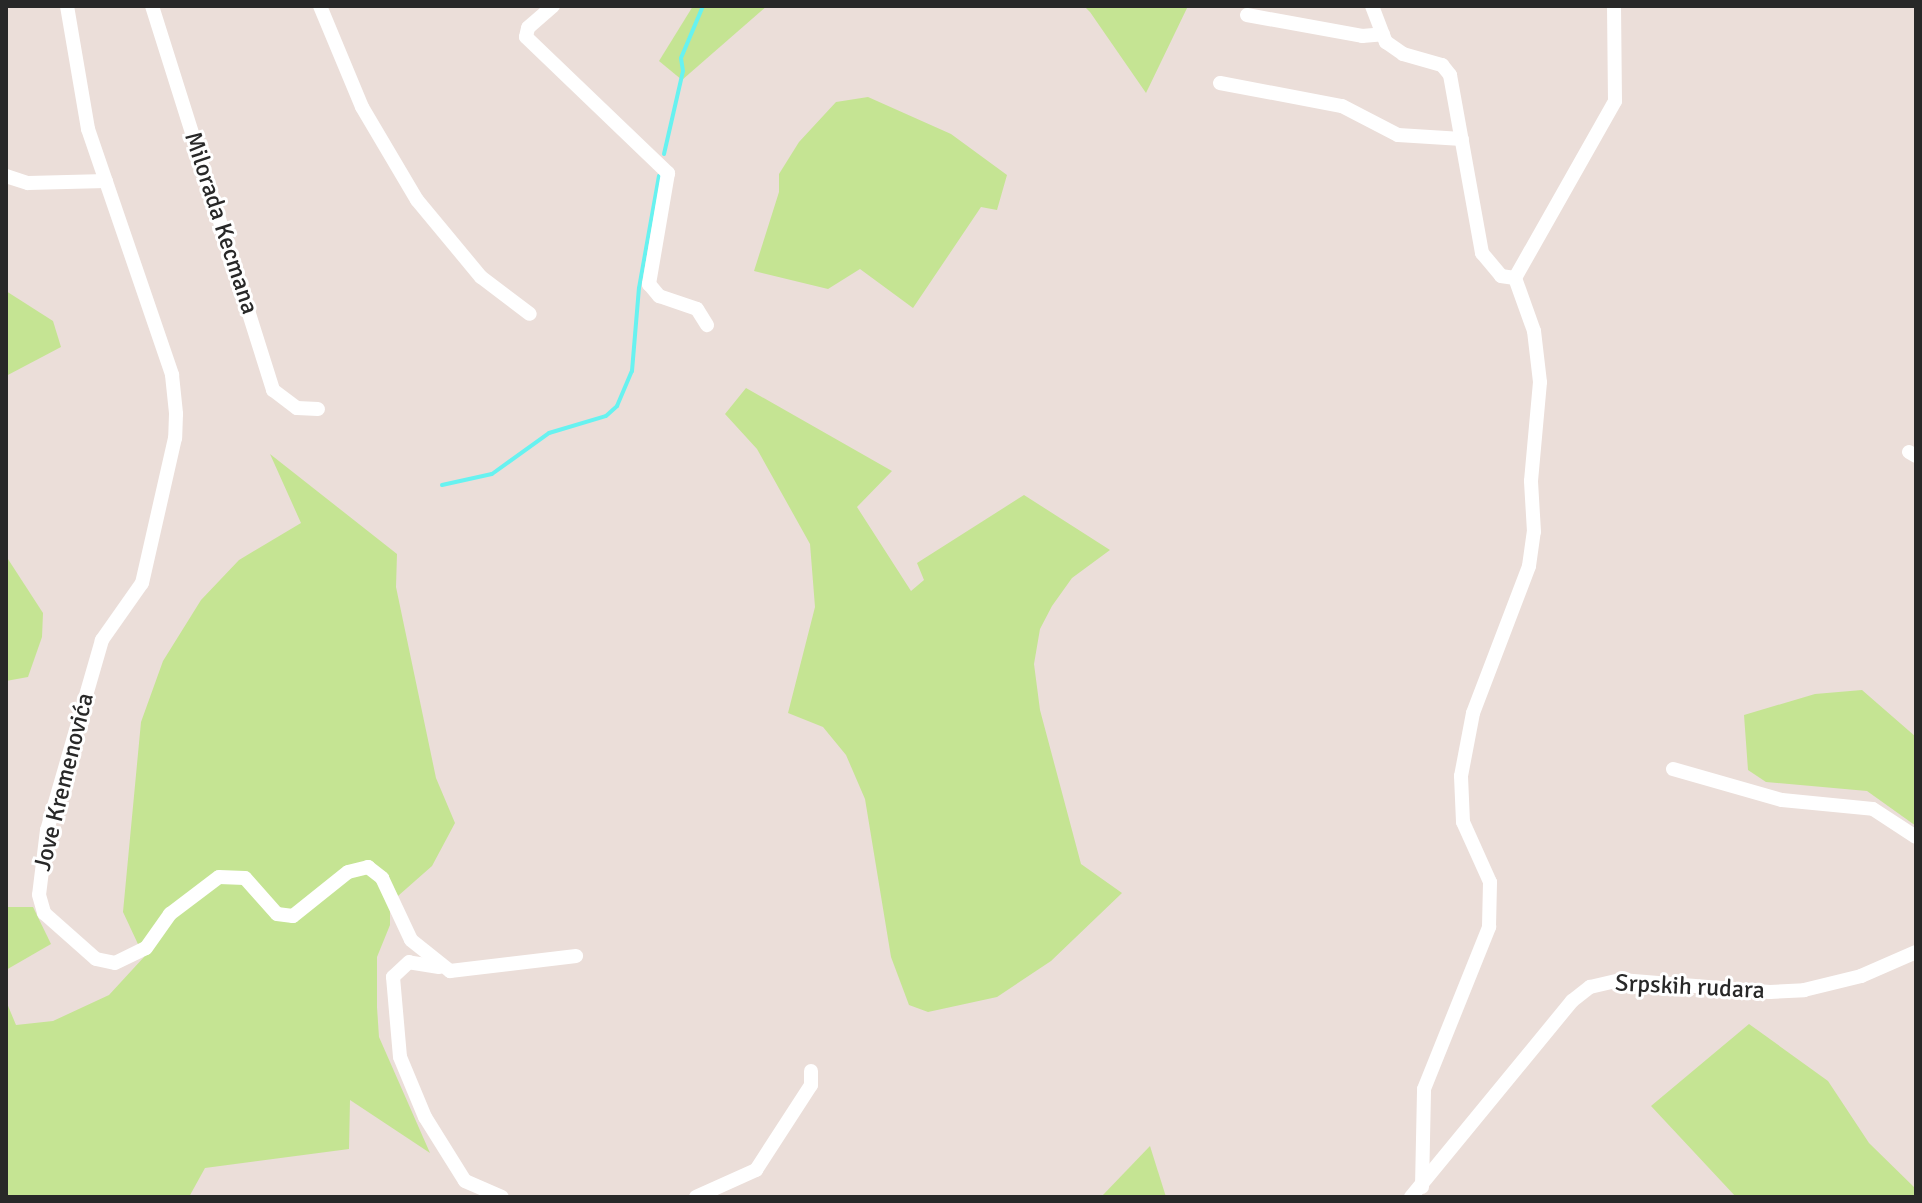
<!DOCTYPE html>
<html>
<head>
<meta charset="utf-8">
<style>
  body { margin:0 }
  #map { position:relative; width:1922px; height:1203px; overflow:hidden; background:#ebded9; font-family:Signika,sans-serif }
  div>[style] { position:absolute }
  .green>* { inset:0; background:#c5e493 }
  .stream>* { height:4px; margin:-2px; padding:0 2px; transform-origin:2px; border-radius:2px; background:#67f2f0 }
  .minor>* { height:14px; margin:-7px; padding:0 7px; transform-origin:7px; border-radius:7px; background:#fff }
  span { translate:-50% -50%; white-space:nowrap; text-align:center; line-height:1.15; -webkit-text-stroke:6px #fff; paint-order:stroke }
  .street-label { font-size:24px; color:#282828 }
  .frame { position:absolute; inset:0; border:8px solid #282828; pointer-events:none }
</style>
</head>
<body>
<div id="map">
  <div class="green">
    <i style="clip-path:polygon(693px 6px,767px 6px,682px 80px,659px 61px)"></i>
    <i style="clip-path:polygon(1084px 6px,1188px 6px,1146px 93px,1090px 12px)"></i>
    <i style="clip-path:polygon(868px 97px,951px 134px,1007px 175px,997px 210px,981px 207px,913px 308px,860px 269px,828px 289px,754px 271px,779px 192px,779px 174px,799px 142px,836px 102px)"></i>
    <i style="clip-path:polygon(6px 291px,53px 321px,61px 347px,6px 376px)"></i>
    <i style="clip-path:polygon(746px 388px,892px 471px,857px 507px,911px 591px,924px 580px,917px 563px,1024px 495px,1110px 550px,1072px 578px,1052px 606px,1040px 629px,1034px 664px,1040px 710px,1081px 864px,1122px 893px,1051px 961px,997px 997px,928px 1012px,909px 1005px,891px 957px,865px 799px,846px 755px,823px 727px,788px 713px,815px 607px,810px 544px,757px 449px,725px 414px)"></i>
    <i style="clip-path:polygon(270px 454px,397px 554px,396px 587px,436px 778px,455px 823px,432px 866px,390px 903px,390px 925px,377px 957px,377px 1007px,379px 1037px,430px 1153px,350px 1100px,349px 1149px,205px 1168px,189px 1197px,6px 1197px,6px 1001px,16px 1025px,53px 1021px,109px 995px,144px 957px,123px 912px,141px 722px,163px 661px,201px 600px,239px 560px,301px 523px)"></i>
    <i style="clip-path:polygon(6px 556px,43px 613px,42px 637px,28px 677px,6px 681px)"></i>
    <i style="clip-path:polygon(1862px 690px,1916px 737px,1916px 826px,1867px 791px,1766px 782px,1748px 770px,1744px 715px,1815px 694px)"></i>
    <i style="clip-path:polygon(6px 907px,33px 907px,51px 944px,6px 970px)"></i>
    <i style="clip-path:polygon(1749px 1024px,1828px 1081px,1869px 1143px,1916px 1189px,1916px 1197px,1736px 1197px,1651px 1106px)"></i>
    <i style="clip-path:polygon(1150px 1146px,1166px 1197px,1101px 1197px)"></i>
  </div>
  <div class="stream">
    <i style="left:664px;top:154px;width:85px;rotate:-77.1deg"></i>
    <i style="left:683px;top:71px;width:13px;rotate:-99deg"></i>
    <i style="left:681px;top:58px;width:56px;rotate:-67.1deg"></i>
    <i style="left:442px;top:485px;width:51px;rotate:-12.4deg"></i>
    <i style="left:492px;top:474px;width:70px;rotate:-35.7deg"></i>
    <i style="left:549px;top:433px;width:59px;rotate:-16.6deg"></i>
    <i style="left:606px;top:416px;width:15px;rotate:-42deg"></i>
    <i style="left:617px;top:406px;width:38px;rotate:-67deg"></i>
    <i style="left:632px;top:371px;width:83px;rotate:-85.2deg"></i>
    <i style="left:639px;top:288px;width:114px;rotate:-79.9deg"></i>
  </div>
  <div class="minor">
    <i style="left:67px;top:6px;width:125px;rotate:80.3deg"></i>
    <i style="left:88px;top:129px;width:260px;rotate:71.1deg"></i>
    <i style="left:172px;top:375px;width:39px;rotate:84deg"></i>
    <i style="left:176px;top:414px;width:24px;rotate:92deg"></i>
    <i style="left:175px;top:438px;width:149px;rotate:102.8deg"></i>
    <i style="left:142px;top:583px;width:70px;rotate:125.1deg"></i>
    <i style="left:102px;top:640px;width:198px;rotate:106.1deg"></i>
    <i style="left:47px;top:830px;width:65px;rotate:97deg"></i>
    <i style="left:39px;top:895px;width:19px;rotate:74deg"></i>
    <i style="left:44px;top:913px;width:69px;rotate:41.5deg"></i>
    <i style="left:96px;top:959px;width:19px;rotate:12deg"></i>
    <i style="left:115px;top:963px;width:34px;rotate:-26deg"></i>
    <i style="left:146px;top:948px;width:42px;rotate:-54.8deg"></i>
    <i style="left:170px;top:914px;width:61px;rotate:-37.1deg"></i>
    <i style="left:219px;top:877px;width:26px;rotate:2deg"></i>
    <i style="left:245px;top:878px;width:48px;rotate:48.4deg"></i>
    <i style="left:277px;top:914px;width:16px;rotate:7deg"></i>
    <i style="left:293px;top:916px;width:70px;rotate:-38.7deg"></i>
    <i style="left:348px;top:872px;width:21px;rotate:-14deg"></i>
    <i style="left:368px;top:867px;width:18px;rotate:38deg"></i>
    <i style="left:382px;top:878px;width:68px;rotate:64.9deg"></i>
    <i style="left:411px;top:940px;width:50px;rotate:38.5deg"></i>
    <i style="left:450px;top:971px;width:127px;rotate:-6.8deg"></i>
    <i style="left:152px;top:6px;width:403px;rotate:72.5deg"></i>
    <i style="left:273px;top:390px;width:30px;rotate:37deg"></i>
    <i style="left:297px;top:408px;width:21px;rotate:3deg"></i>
    <i style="left:320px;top:6px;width:109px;rotate:67.4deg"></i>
    <i style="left:362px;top:107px;width:108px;rotate:59.4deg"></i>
    <i style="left:417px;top:200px;width:100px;rotate:50.3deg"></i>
    <i style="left:481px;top:277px;width:61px;rotate:37.1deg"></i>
    <i style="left:553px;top:6px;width:33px;rotate:139deg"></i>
    <i style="left:528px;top:28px;width:9px;rotate:103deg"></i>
    <i style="left:526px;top:37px;width:197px;rotate:43.8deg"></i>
    <i style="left:668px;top:173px;width:113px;rotate:99.7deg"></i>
    <i style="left:649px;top:284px;width:16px;rotate:50deg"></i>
    <i style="left:659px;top:296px;width:40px;rotate:18.9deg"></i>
    <i style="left:697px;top:309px;width:19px;rotate:58deg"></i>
    <i style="left:1372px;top:6px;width:39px;rotate:69deg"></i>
    <i style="left:1386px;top:42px;width:21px;rotate:35deg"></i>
    <i style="left:1403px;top:54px;width:41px;rotate:15.8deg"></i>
    <i style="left:1442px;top:65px;width:13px;rotate:51deg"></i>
    <i style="left:1450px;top:75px;width:181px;rotate:79.8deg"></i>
    <i style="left:1482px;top:253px;width:30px;rotate:50deg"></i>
    <i style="left:1501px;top:276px;width:14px;rotate:8deg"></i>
    <i style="left:1515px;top:278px;width:203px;rotate:-60.5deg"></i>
    <i style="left:1615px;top:101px;width:95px;rotate:-90.6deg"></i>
    <i style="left:1247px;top:15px;width:117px;rotate:10.3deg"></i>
    <i style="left:1362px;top:36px;width:21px;rotate:-5deg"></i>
    <i style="left:1220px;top:83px;width:124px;rotate:10.7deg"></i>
    <i style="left:1342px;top:106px;width:63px;rotate:27.4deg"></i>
    <i style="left:1398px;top:135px;width:64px;rotate:3.6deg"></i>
    <i style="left:6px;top:176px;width:23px;rotate:18deg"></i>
    <i style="left:28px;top:183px;width:78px;rotate:-1.5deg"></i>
    <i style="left:1909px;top:452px;width:8px;rotate:30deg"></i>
    <i style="left:1673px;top:769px;width:113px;rotate:15.9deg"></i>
    <i style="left:1782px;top:800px;width:91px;rotate:5.6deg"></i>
    <i style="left:1873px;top:809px;width:51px;rotate:33.1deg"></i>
    <i style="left:439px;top:967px;width:30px;rotate:-171deg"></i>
    <i style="left:409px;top:962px;width:22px;rotate:137deg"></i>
    <i style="left:393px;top:977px;width:80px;rotate:85deg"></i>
    <i style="left:400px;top:1057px;width:65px;rotate:67.4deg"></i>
    <i style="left:425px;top:1117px;width:75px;rotate:58deg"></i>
    <i style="left:465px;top:1181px;width:40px;rotate:23.4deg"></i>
    <i style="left:1422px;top:1187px;width:98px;rotate:-88.8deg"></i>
    <i style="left:1424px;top:1089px;width:175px;rotate:-68.1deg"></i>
    <i style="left:1489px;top:927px;width:45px;rotate:-88.7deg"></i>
    <i style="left:1490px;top:882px;width:66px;rotate:-114.2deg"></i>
    <i style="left:1463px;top:822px;width:46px;rotate:-92.5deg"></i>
    <i style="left:1461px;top:776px;width:64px;rotate:-79.2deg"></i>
    <i style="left:1473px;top:713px;width:157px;rotate:-69.1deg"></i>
    <i style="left:1529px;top:566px;width:34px;rotate:-82deg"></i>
    <i style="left:1534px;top:532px;width:51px;rotate:-93.4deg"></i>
    <i style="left:1531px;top:481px;width:99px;rotate:-84.8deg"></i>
    <i style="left:1540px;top:382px;width:51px;rotate:-96.7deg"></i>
    <i style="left:1534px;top:331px;width:56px;rotate:-109.7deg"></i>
    <i style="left:696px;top:1197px;width:66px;rotate:-24.2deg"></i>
    <i style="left:756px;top:1170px;width:101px;rotate:-57.1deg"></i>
    <i style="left:811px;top:1085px;width:14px;rotate:-90deg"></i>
    <i style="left:1411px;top:1197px;width:254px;rotate:-50.6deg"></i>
    <i style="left:1572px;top:1001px;width:23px;rotate:-38deg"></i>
    <i style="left:1590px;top:987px;width:32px;rotate:-13deg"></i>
    <i style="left:1621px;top:980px;width:149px;rotate:4.6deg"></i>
    <i style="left:1770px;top:992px;width:34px;rotate:-3deg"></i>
    <i style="left:1804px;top:990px;width:59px;rotate:-13.8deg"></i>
    <i style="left:1861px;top:976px;width:60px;rotate:-23.6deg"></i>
  </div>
  <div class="street-label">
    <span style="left:221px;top:223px;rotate:72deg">Milorada Kecmana</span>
    <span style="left:64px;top:782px;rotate:-76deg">Jove Kremenovića</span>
    <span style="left:1690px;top:987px;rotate:3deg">Srpskih rudara</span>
  </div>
  <div class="frame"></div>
</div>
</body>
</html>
